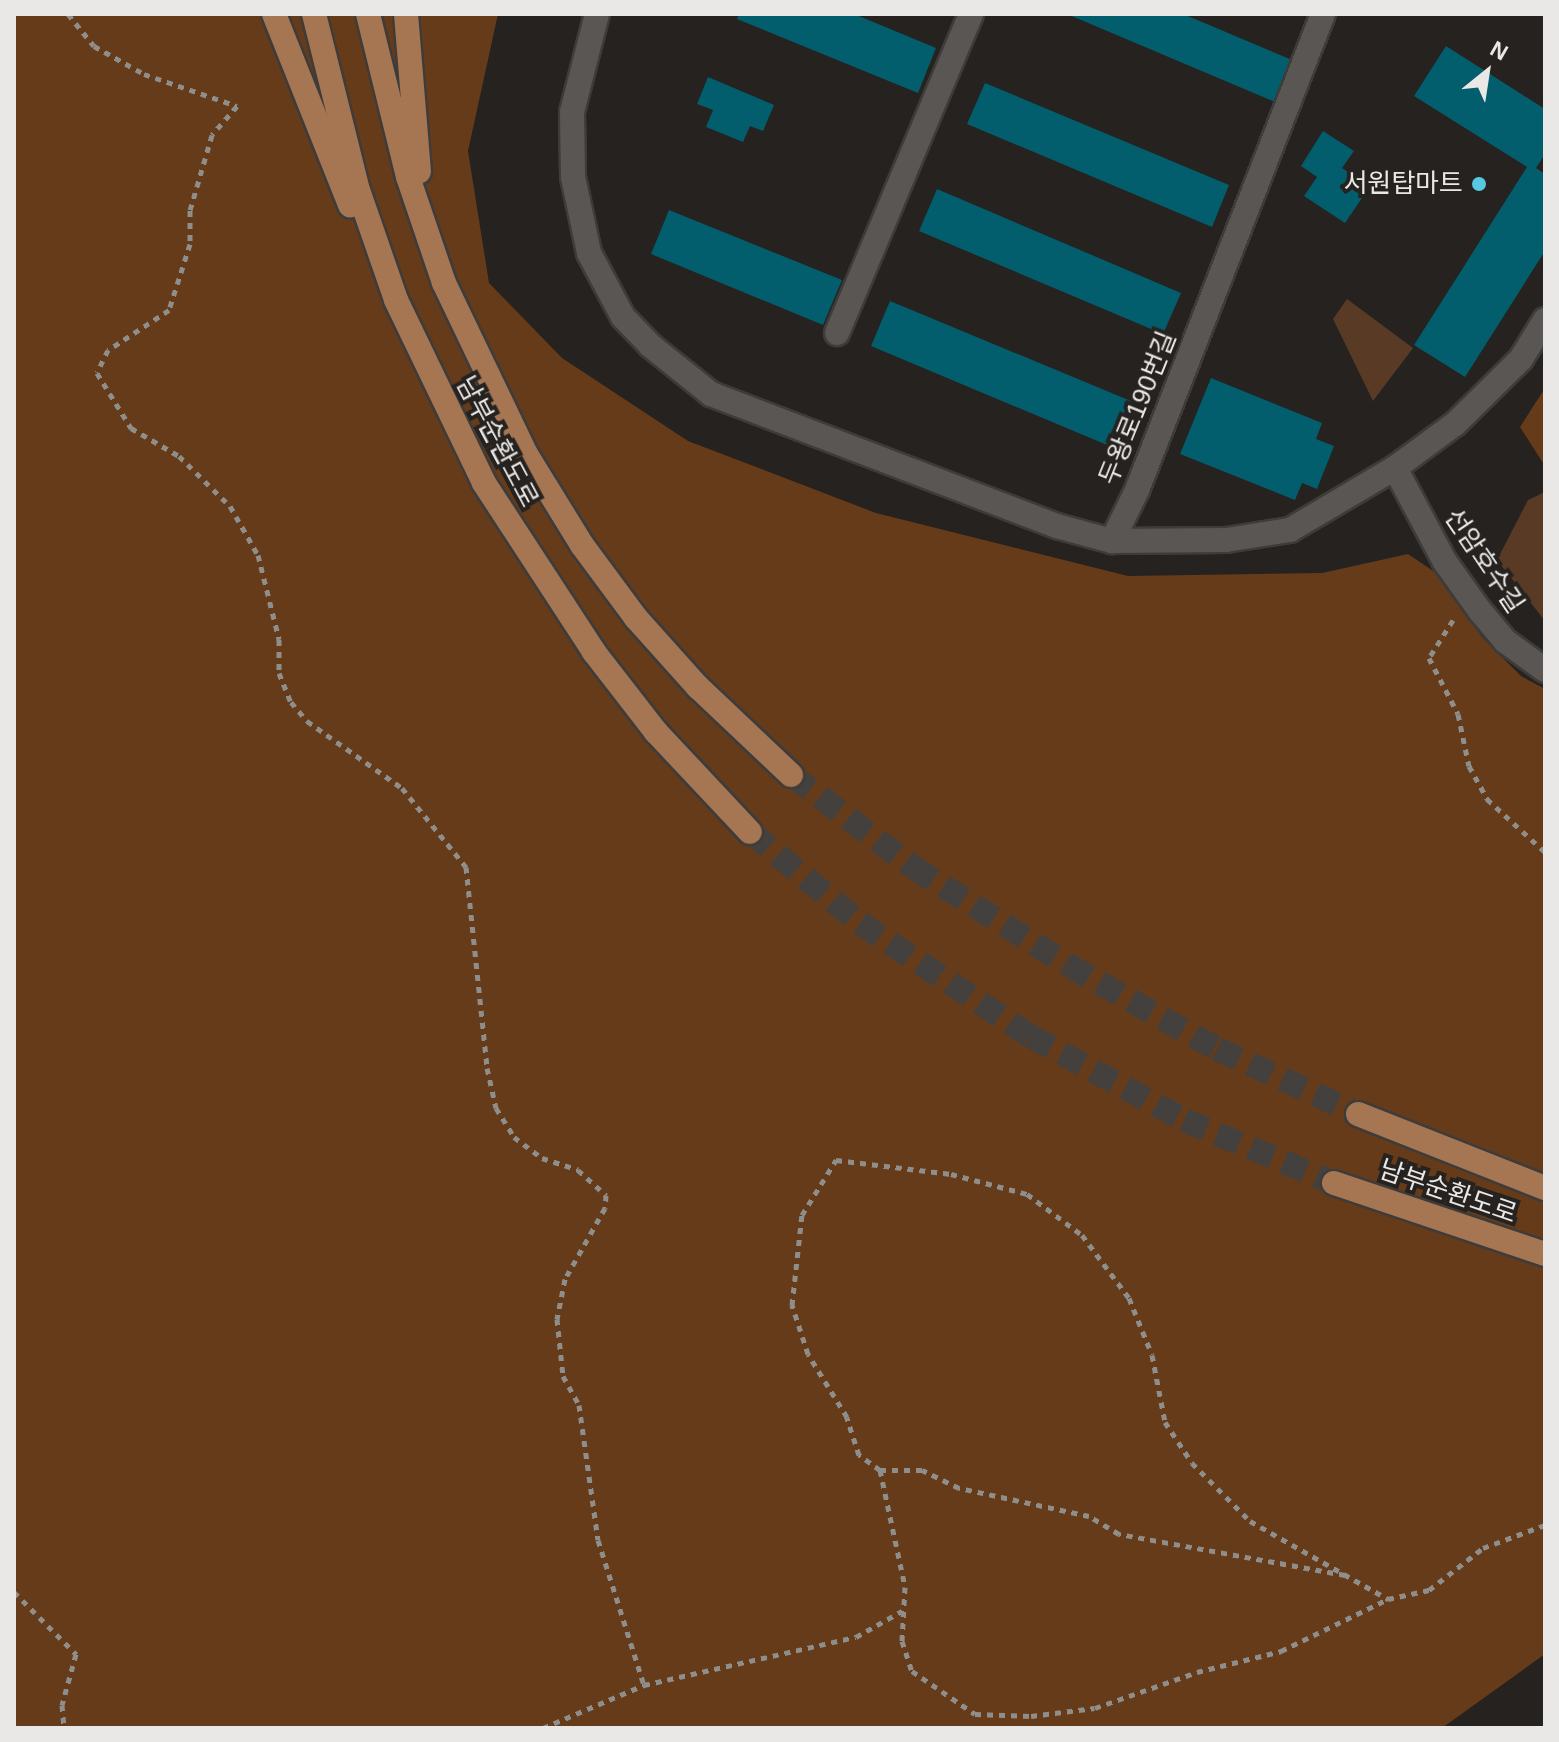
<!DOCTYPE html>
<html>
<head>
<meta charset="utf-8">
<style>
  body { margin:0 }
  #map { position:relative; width:1559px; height:1742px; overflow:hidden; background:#25221f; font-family:Helvetica,"Noto Sans KR",sans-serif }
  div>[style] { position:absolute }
  .green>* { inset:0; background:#593b25 }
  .forest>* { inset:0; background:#663b19 }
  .building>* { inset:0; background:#025e6d }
  .major-tunnel>* { height:24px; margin-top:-12px; transform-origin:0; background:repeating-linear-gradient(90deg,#43403d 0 24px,transparent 0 36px) }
  .path>* { height:5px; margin-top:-2.5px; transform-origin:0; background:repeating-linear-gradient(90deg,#908e8b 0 6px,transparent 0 12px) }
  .roads { filter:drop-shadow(2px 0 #3e3c3a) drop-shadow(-2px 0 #3e3c3a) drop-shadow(0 2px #3e3c3a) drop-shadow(0 -2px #3e3c3a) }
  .minor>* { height:24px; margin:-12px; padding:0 12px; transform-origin:12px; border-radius:12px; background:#5a5653 }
  .major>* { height:24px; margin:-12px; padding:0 12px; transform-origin:12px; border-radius:12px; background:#a67653 }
  .dots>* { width:22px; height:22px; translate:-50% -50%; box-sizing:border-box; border:4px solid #25221f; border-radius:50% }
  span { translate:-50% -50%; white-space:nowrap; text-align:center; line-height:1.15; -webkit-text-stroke:8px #25221f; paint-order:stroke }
  .poi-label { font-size:26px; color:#eae8e6 }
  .right { translate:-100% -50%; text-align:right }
  .street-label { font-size:26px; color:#eae8e6 }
  .frame { position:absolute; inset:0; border:16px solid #eae8e6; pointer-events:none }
  .north { position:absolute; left:1447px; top:32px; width:80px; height:80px; -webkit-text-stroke:6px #25221f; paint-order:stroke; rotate:30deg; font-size:22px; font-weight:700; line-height:32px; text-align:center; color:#eae8e6 }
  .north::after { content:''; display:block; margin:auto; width:28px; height:36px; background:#eae8e6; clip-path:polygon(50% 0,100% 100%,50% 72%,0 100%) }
</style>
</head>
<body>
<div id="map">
  <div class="green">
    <i style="clip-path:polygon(1347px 299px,1413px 348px,1373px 401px,1333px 319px)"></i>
    <i style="clip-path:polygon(1545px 492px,1545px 621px,1497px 560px,1528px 500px)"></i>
  </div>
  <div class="forest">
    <i style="clip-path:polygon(14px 14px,498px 14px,468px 151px,489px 283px,562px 358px,688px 441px,876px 513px,1128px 576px,1322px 573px,1408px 554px,1448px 581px,1481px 636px,1521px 676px,1545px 689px,1545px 1654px,1442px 1728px,14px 1728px)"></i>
    <i style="clip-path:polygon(1545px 388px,1545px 466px,1520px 427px)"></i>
  </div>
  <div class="building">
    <i style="clip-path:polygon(739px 14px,854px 14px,936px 48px,918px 93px,737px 19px)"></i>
    <i style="clip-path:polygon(1067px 14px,1183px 14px,1292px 60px,1275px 102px)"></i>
    <i style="clip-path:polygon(1446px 46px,1545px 109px,1545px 154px,1536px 168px,1545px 174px,1545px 251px,1465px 377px,1414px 345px,1527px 167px,1414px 96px)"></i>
    <i style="clip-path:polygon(708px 77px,774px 105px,763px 131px,750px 126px,743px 142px,706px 127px,713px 110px,697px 104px)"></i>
    <i style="clip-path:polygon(985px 83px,1229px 185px,1212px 227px,967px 124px)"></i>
    <i style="clip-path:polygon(1323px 131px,1354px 151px,1342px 168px,1370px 186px,1345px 223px,1304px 196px,1317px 177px,1301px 166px)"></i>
    <i style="clip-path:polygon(937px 189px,1181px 293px,1163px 334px,919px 231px)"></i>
    <i style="clip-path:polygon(669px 210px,842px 280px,823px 325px,651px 254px)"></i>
    <i style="clip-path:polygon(890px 301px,1138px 404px,1119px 450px,871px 346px)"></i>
    <i style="clip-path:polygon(1211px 378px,1322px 423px,1316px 439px,1334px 446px,1317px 489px,1302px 483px,1295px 500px,1180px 454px)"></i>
  </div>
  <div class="major-tunnel">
    <i style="left:791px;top:775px;width:153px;rotate:37deg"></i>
    <i style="left:913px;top:867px;width:183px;rotate:32.3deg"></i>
    <i style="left:1068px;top:965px;width:171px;rotate:29.4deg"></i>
    <i style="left:1217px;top:1049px;width:155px;rotate:24.7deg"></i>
    <i style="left:750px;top:832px;width:143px;rotate:39.6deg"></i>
    <i style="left:860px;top:923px;width:204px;rotate:33.6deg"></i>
    <i style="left:1030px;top:1036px;width:175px;rotate:28.6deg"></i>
    <i style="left:1184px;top:1120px;width:163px;rotate:22.8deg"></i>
  </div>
  <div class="path">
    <i style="left:68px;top:14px;width:41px;rotate:50.9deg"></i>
    <i style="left:94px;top:46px;width:57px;rotate:29.2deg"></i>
    <i style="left:144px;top:74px;width:98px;rotate:19deg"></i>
    <i style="left:237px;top:106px;width:38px;rotate:131deg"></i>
    <i style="left:212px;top:135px;width:78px;rotate:106.3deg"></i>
    <i style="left:190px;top:210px;width:34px;rotate:90deg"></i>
    <i style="left:190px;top:244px;width:69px;rotate:107.7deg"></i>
    <i style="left:169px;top:310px;width:73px;rotate:146.7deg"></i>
    <i style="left:108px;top:350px;width:25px;rotate:116deg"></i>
    <i style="left:97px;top:373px;width:65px;rotate:58.3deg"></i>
    <i style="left:131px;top:428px;width:56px;rotate:30.3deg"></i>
    <i style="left:179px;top:456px;width:71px;rotate:44.4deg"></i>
    <i style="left:230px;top:506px;width:56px;rotate:60.3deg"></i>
    <i style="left:258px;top:555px;width:87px;rotate:76deg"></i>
    <i style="left:279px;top:639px;width:34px;rotate:90deg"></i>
    <i style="left:279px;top:673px;width:31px;rotate:68deg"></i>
    <i style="left:291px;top:702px;width:25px;rotate:50deg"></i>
    <i style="left:307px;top:721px;width:116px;rotate:35.2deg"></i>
    <i style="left:402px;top:788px;width:102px;rotate:51deg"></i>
    <i style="left:466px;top:867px;width:202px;rotate:84deg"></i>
    <i style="left:487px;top:1068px;width:41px;rotate:77.3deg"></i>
    <i style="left:496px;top:1108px;width:34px;rotate:58deg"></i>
    <i style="left:514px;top:1137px;width:35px;rotate:37deg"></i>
    <i style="left:542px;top:1158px;width:38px;rotate:18deg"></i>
    <i style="left:578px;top:1170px;width:38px;rotate:42deg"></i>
    <i style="left:606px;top:1195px;width:13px;rotate:94deg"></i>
    <i style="left:605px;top:1208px;width:81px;rotate:119.4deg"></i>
    <i style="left:565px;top:1279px;width:41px;rotate:101.3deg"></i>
    <i style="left:557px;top:1319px;width:57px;rotate:84deg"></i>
    <i style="left:563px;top:1376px;width:33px;rotate:61deg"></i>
    <i style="left:579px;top:1405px;width:136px;rotate:82deg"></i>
    <i style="left:598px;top:1540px;width:152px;rotate:72.4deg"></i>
    <i style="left:1453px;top:620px;width:45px;rotate:122.3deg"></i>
    <i style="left:1429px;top:658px;width:63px;rotate:62.6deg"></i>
    <i style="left:1458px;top:714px;width:53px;rotate:78.1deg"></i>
    <i style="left:1469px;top:766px;width:38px;rotate:61deg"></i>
    <i style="left:1487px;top:799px;width:79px;rotate:42.4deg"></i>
    <i style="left:880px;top:1470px;width:120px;rotate:77.9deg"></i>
    <i style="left:905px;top:1587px;width:54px;rotate:93.2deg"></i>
    <i style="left:902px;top:1641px;width:32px;rotate:72deg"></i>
    <i style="left:912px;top:1671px;width:76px;rotate:34.3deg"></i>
    <i style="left:975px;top:1714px;width:56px;rotate:2deg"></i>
    <i style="left:1031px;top:1716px;width:64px;rotate:-7.1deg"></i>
    <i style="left:1095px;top:1708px;width:108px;rotate:-19.4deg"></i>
    <i style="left:1197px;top:1672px;width:87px;rotate:-14deg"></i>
    <i style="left:1281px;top:1651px;width:119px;rotate:-25.9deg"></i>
    <i style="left:1388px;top:1599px;width:42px;rotate:-12.4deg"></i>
    <i style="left:1429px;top:1590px;width:68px;rotate:-37.9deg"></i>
    <i style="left:1483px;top:1548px;width:66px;rotate:-20.4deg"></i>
    <i style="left:1345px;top:1575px;width:230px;rotate:-169.7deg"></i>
    <i style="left:1119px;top:1534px;width:35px;rotate:-149deg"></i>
    <i style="left:1089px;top:1516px;width:133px;rotate:-167.8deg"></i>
    <i style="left:959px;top:1488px;width:41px;rotate:-154.1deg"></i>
    <i style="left:922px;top:1470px;width:42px;rotate:180deg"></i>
    <i style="left:880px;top:1470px;width:26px;rotate:-144deg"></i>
    <i style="left:859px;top:1455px;width:40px;rotate:-108deg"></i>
    <i style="left:847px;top:1417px;width:74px;rotate:-121.8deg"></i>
    <i style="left:808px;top:1354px;width:52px;rotate:-108.1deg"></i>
    <i style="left:792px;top:1305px;width:91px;rotate:-83.7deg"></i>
    <i style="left:802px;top:1215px;width:65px;rotate:-58.3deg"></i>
    <i style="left:836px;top:1160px;width:116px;rotate:6.9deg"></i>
    <i style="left:951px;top:1174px;width:79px;rotate:14.7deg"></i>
    <i style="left:1027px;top:1194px;width:69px;rotate:36.7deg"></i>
    <i style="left:1082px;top:1235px;width:79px;rotate:53.3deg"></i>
    <i style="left:1129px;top:1298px;width:61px;rotate:68deg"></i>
    <i style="left:1152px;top:1355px;width:68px;rotate:79deg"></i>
    <i style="left:1165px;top:1422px;width:49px;rotate:56.6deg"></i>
    <i style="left:1192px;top:1463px;width:82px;rotate:45deg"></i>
    <i style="left:1250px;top:1521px;width:159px;rotate:29.5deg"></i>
    <i style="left:14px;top:1592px;width:88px;rotate:45deg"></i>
    <i style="left:76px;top:1654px;width:53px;rotate:105.4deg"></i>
    <i style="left:62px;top:1705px;width:23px;rotate:85deg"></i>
    <i style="left:543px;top:1728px;width:110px;rotate:-23.1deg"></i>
    <i style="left:644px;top:1685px;width:217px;rotate:-12.8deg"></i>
    <i style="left:856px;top:1637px;width:53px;rotate:-29.5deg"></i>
  </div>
  <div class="roads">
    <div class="minor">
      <i style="left:597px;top:14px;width:101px;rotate:104.3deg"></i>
      <i style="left:572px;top:112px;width:65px;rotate:89.1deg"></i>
      <i style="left:573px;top:177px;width:78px;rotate:78.1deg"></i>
      <i style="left:589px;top:253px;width:72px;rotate:62deg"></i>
      <i style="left:623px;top:317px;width:40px;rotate:46deg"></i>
      <i style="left:651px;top:346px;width:77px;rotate:38.7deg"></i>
      <i style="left:711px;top:394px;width:370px;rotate:20.9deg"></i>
      <i style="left:1057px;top:526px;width:57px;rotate:15.3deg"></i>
      <i style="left:1323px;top:14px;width:511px;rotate:111.34deg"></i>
      <i style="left:1137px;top:490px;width:57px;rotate:116.1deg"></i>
      <i style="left:1112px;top:541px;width:114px;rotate:-0.5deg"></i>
      <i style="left:1226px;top:540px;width:65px;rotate:-8.9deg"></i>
      <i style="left:1290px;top:530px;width:122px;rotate:-30.6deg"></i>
      <i style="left:1395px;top:468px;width:74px;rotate:-36.3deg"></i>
      <i style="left:1455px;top:424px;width:93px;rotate:-44.6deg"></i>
      <i style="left:1521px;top:359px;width:46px;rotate:-58.4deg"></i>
      <i style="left:837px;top:333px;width:346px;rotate:-67.2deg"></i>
      <i style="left:1395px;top:468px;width:106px;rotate:62deg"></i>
      <i style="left:1445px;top:562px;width:60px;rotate:54.5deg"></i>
      <i style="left:1480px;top:611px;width:39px;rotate:50deg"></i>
      <i style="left:1505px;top:641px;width:49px;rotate:35.9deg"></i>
    </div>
    <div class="major">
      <i style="left:274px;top:14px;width:206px;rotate:68.3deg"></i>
      <i style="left:314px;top:14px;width:181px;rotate:76deg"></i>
      <i style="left:358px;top:190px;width:116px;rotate:70.9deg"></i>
      <i style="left:396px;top:300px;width:203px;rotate:64.3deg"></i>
      <i style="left:484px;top:483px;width:202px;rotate:56.9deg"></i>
      <i style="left:594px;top:652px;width:101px;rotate:52.2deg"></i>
      <i style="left:656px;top:732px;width:137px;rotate:46.8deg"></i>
      <i style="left:368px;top:14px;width:168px;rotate:76.2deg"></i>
      <i style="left:408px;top:177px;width:112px;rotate:71.2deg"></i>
      <i style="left:444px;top:283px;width:190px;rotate:64.4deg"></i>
      <i style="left:526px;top:454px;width:107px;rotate:58.4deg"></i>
      <i style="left:582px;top:545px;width:91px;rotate:53.5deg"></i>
      <i style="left:636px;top:618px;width:93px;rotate:48.1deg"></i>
      <i style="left:698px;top:687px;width:128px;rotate:43.4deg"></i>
      <i style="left:406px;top:14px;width:158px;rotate:85.3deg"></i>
      <i style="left:1358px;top:1114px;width:201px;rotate:21.6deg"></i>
      <i style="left:1334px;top:1183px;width:223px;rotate:18.6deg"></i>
    </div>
  </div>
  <div class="dots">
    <i style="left:1479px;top:184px;background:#57c9e2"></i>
  </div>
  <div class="poi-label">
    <span class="right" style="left:1463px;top:184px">서원탑마트</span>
  </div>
  <div class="street-label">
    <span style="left:1138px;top:408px;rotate:-68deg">두왕로190번길</span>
    <span style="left:497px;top:442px;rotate:62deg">남부순환도로</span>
    <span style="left:1484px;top:561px;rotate:56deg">선암호수길</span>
    <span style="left:1448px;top:1192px;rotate:19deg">남부순환도로</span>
  </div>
  <div class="frame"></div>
  <div class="north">N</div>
</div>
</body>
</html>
